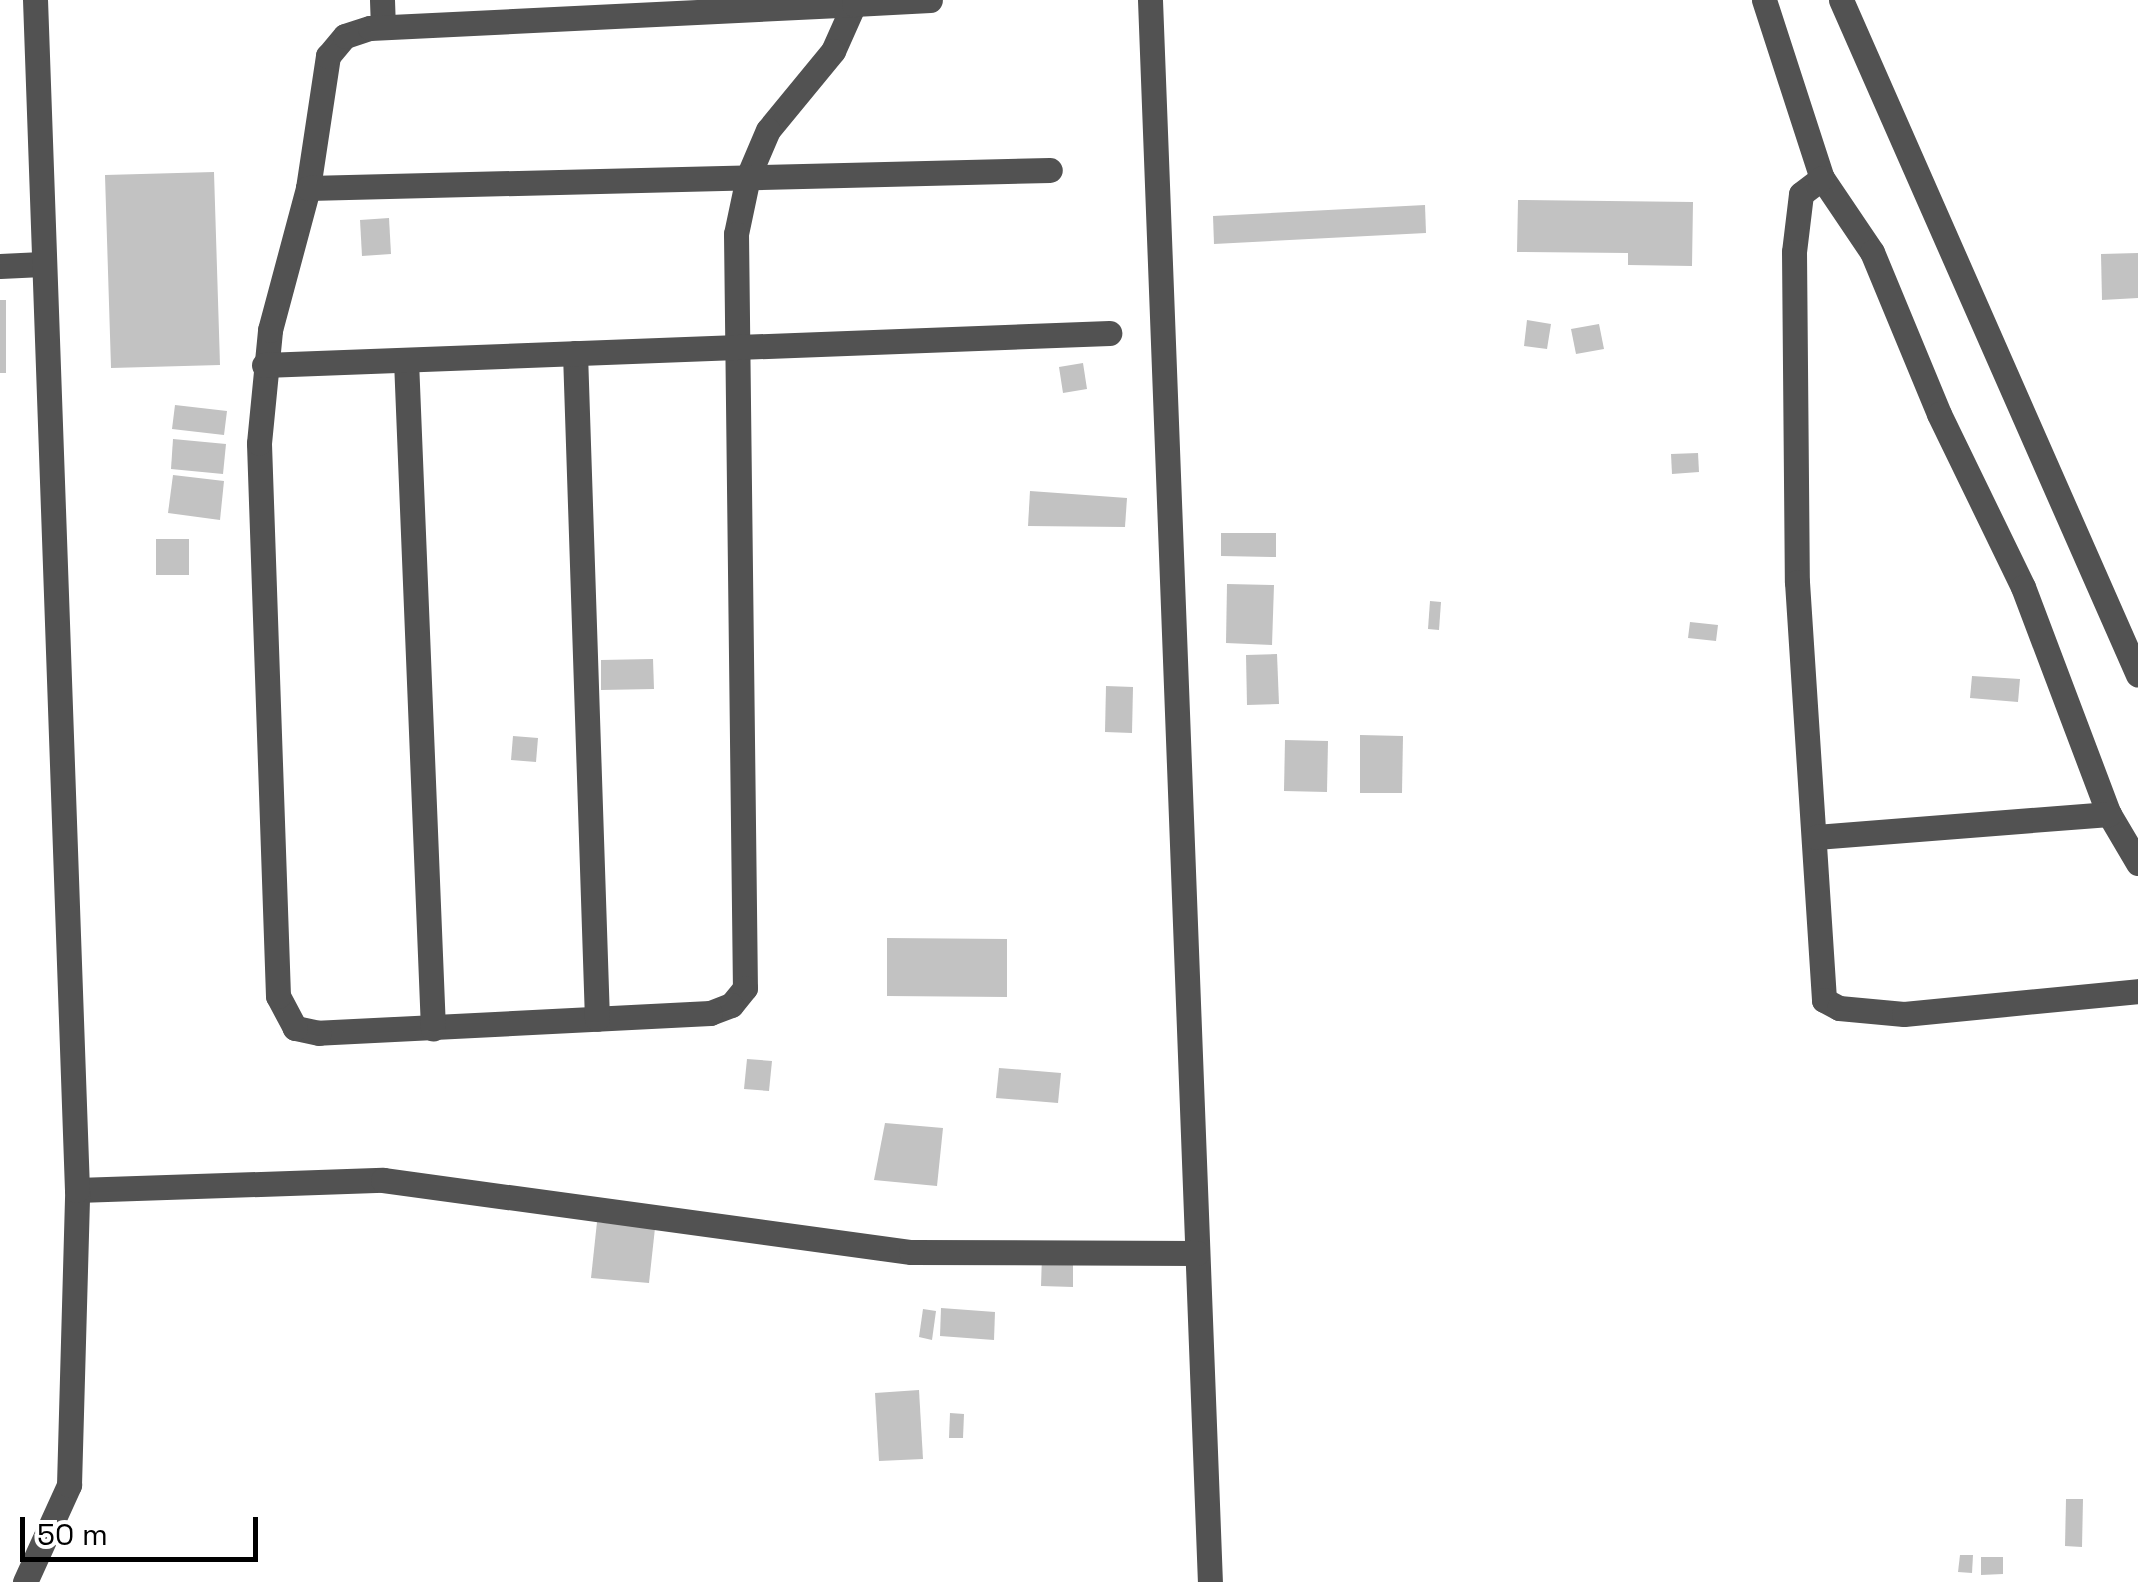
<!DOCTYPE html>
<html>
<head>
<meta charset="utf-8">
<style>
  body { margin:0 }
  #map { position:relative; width:2138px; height:1582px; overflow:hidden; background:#fff; font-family:"Space Grotesk",sans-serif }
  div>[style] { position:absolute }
  .building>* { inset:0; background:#c2c2c2 }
  .minor>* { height:25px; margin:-12.5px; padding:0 12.5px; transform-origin:12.5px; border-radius:12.5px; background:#525252 }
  span { translate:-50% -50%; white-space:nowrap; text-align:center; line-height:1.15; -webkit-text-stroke:9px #fff; paint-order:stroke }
  .scale { position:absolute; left:20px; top:1517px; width:238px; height:45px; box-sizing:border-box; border:5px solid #000; border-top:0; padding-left:12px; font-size:30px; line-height:35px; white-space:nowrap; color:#000; -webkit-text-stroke:8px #fff; paint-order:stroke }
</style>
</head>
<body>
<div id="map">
  <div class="building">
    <i style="clip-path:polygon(214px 172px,220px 365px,111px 368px,105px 175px)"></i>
    <i style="clip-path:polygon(1518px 200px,1693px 202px,1692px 266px,1628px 265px,1628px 253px,1517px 252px)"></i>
    <i style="clip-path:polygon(1425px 205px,1426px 233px,1214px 244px,1213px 216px)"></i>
    <i style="clip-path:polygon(389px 218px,391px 254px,362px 256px,360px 220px)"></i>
    <i style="clip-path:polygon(2138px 253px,2138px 298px,2102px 300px,2101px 254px)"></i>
    <i style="clip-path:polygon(0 300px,6px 300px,6px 373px,0 373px)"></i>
    <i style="clip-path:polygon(1527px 320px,1551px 324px,1547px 349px,1524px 346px)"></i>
    <i style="clip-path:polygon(1599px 324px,1604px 349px,1576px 354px,1571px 329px)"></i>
    <i style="clip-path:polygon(1083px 363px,1087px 389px,1063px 393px,1059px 367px)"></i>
    <i style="clip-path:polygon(175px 405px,227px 411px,224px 435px,172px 429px)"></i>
    <i style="clip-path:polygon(173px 439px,226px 444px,223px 474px,171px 469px)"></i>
    <i style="clip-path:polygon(1698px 453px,1699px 472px,1672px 474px,1671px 454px)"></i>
    <i style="clip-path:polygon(173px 475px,224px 481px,220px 520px,168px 513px)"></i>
    <i style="clip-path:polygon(1030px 491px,1127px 498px,1125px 527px,1028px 526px)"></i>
    <i style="clip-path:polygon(1221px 533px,1276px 533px,1276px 557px,1221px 556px)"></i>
    <i style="clip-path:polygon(156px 539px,189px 539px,189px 575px,156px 575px)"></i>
    <i style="clip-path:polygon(1227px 584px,1274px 585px,1272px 645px,1226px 643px)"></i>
    <i style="clip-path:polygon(1430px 601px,1441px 602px,1439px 630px,1428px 629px)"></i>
    <i style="clip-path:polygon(1690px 622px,1718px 625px,1716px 641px,1688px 638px)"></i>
    <i style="clip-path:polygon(1277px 654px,1279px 704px,1247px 705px,1246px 655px)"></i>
    <i style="clip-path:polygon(653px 659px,654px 689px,601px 690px,601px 660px)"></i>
    <i style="clip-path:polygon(1972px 676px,2020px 679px,2018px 702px,1970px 698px)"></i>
    <i style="clip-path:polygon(1106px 686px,1133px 687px,1132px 733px,1105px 732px)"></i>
    <i style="clip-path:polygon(1360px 735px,1403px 736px,1402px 793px,1360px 793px)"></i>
    <i style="clip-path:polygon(513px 736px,538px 738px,536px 762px,511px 760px)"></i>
    <i style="clip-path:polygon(1285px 740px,1328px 741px,1327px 792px,1284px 791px)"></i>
    <i style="clip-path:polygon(887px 938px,1007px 939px,1007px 997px,887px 996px)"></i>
    <i style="clip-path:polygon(747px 1059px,772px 1061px,769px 1091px,744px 1089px)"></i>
    <i style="clip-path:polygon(999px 1068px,1061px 1073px,1058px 1103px,996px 1098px)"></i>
    <i style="clip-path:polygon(885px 1123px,943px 1128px,937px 1186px,874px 1180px)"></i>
    <i style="clip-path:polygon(597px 1222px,655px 1228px,649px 1283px,591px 1278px)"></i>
    <i style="clip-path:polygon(1042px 1256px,1073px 1257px,1073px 1287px,1041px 1286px)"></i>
    <i style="clip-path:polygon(941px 1308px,995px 1312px,994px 1340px,940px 1336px)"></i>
    <i style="clip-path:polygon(923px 1309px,936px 1311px,932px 1340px,919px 1337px)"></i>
    <i style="clip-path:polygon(919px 1390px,923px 1459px,879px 1461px,875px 1393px)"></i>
    <i style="clip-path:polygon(950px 1413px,964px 1414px,963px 1438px,949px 1438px)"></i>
    <i style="clip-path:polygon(2066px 1499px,2083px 1499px,2082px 1547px,2065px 1546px)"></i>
    <i style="clip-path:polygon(1960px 1555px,1973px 1555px,1972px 1573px,1958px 1572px)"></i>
    <i style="clip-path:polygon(1981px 1557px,2003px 1557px,2003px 1574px,1981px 1575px)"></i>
  </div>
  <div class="minor">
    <i style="left:382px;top:0;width:27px;rotate:88deg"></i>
    <i style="left:1150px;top:0;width:1583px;rotate:87.83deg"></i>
    <i style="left:1764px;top:0;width:187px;rotate:72deg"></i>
    <i style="left:1822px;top:178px;width:89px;rotate:56deg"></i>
    <i style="left:1872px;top:252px;width:175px;rotate:67.5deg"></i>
    <i style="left:1939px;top:414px;width:192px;rotate:64.1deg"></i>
    <i style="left:2023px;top:587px;width:243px;rotate:69.3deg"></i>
    <i style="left:2109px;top:814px;width:57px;rotate:59.4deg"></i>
    <i style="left:1841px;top:0;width:737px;rotate:66.25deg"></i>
    <i style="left:854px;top:4px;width:51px;rotate:114.1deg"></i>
    <i style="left:833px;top:51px;width:102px;rotate:129.4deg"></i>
    <i style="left:768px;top:130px;width:51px;rotate:113.1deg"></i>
    <i style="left:748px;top:177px;width:58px;rotate:101.9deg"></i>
    <i style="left:736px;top:234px;width:754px;rotate:89.32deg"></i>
    <i style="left:745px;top:988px;width:22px;rotate:129deg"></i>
    <i style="left:731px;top:1005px;width:22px;rotate:159deg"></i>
    <i style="left:710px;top:1013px;width:392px;rotate:177.1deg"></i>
    <i style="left:319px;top:1033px;width:25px;rotate:-168deg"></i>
    <i style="left:295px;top:1028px;width:36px;rotate:-118deg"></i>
    <i style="left:278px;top:996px;width:553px;rotate:-91.97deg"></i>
    <i style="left:259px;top:443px;width:114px;rotate:-84.4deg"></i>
    <i style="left:270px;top:330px;width:147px;rotate:-75deg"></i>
    <i style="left:308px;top:188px;width:134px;rotate:-81.4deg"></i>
    <i style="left:328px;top:56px;width:26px;rotate:-50deg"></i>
    <i style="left:345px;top:36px;width:26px;rotate:-18deg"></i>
    <i style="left:370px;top:28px;width:485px;rotate:-2.8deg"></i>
    <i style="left:854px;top:4px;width:76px;rotate:-3deg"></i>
    <i style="left:1822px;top:178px;width:26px;rotate:143deg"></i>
    <i style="left:1801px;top:194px;width:58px;rotate:96.9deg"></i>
    <i style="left:1794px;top:252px;width:330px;rotate:89.5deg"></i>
    <i style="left:1797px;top:582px;width:419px;rotate:86.3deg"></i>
    <i style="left:1824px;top:1000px;width:17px;rotate:28deg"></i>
    <i style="left:1839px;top:1008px;width:65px;rotate:5.3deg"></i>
    <i style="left:1904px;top:1014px;width:235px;rotate:-5.6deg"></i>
    <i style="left:308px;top:188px;width:742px;rotate:-1.39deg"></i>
    <i style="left:0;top:266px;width:42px;rotate:-2.7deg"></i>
    <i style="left:575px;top:353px;width:666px;rotate:88.11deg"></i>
    <i style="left:406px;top:360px;width:669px;rotate:87.69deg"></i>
    <i style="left:264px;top:365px;width:846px;rotate:-2.17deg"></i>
    <i style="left:1816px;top:837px;width:294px;rotate:-4.5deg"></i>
    <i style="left:77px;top:1190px;width:306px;rotate:-1.9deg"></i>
    <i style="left:383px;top:1180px;width:533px;rotate:7.77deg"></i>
    <i style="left:911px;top:1252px;width:286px;rotate:0.2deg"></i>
    <i style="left:25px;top:1582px;width:107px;rotate:-65.6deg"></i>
    <i style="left:69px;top:1485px;width:295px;rotate:-88.4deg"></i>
    <i style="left:77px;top:1190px;width:1191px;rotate:-92.02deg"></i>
  </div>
  <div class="scale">50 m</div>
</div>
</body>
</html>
